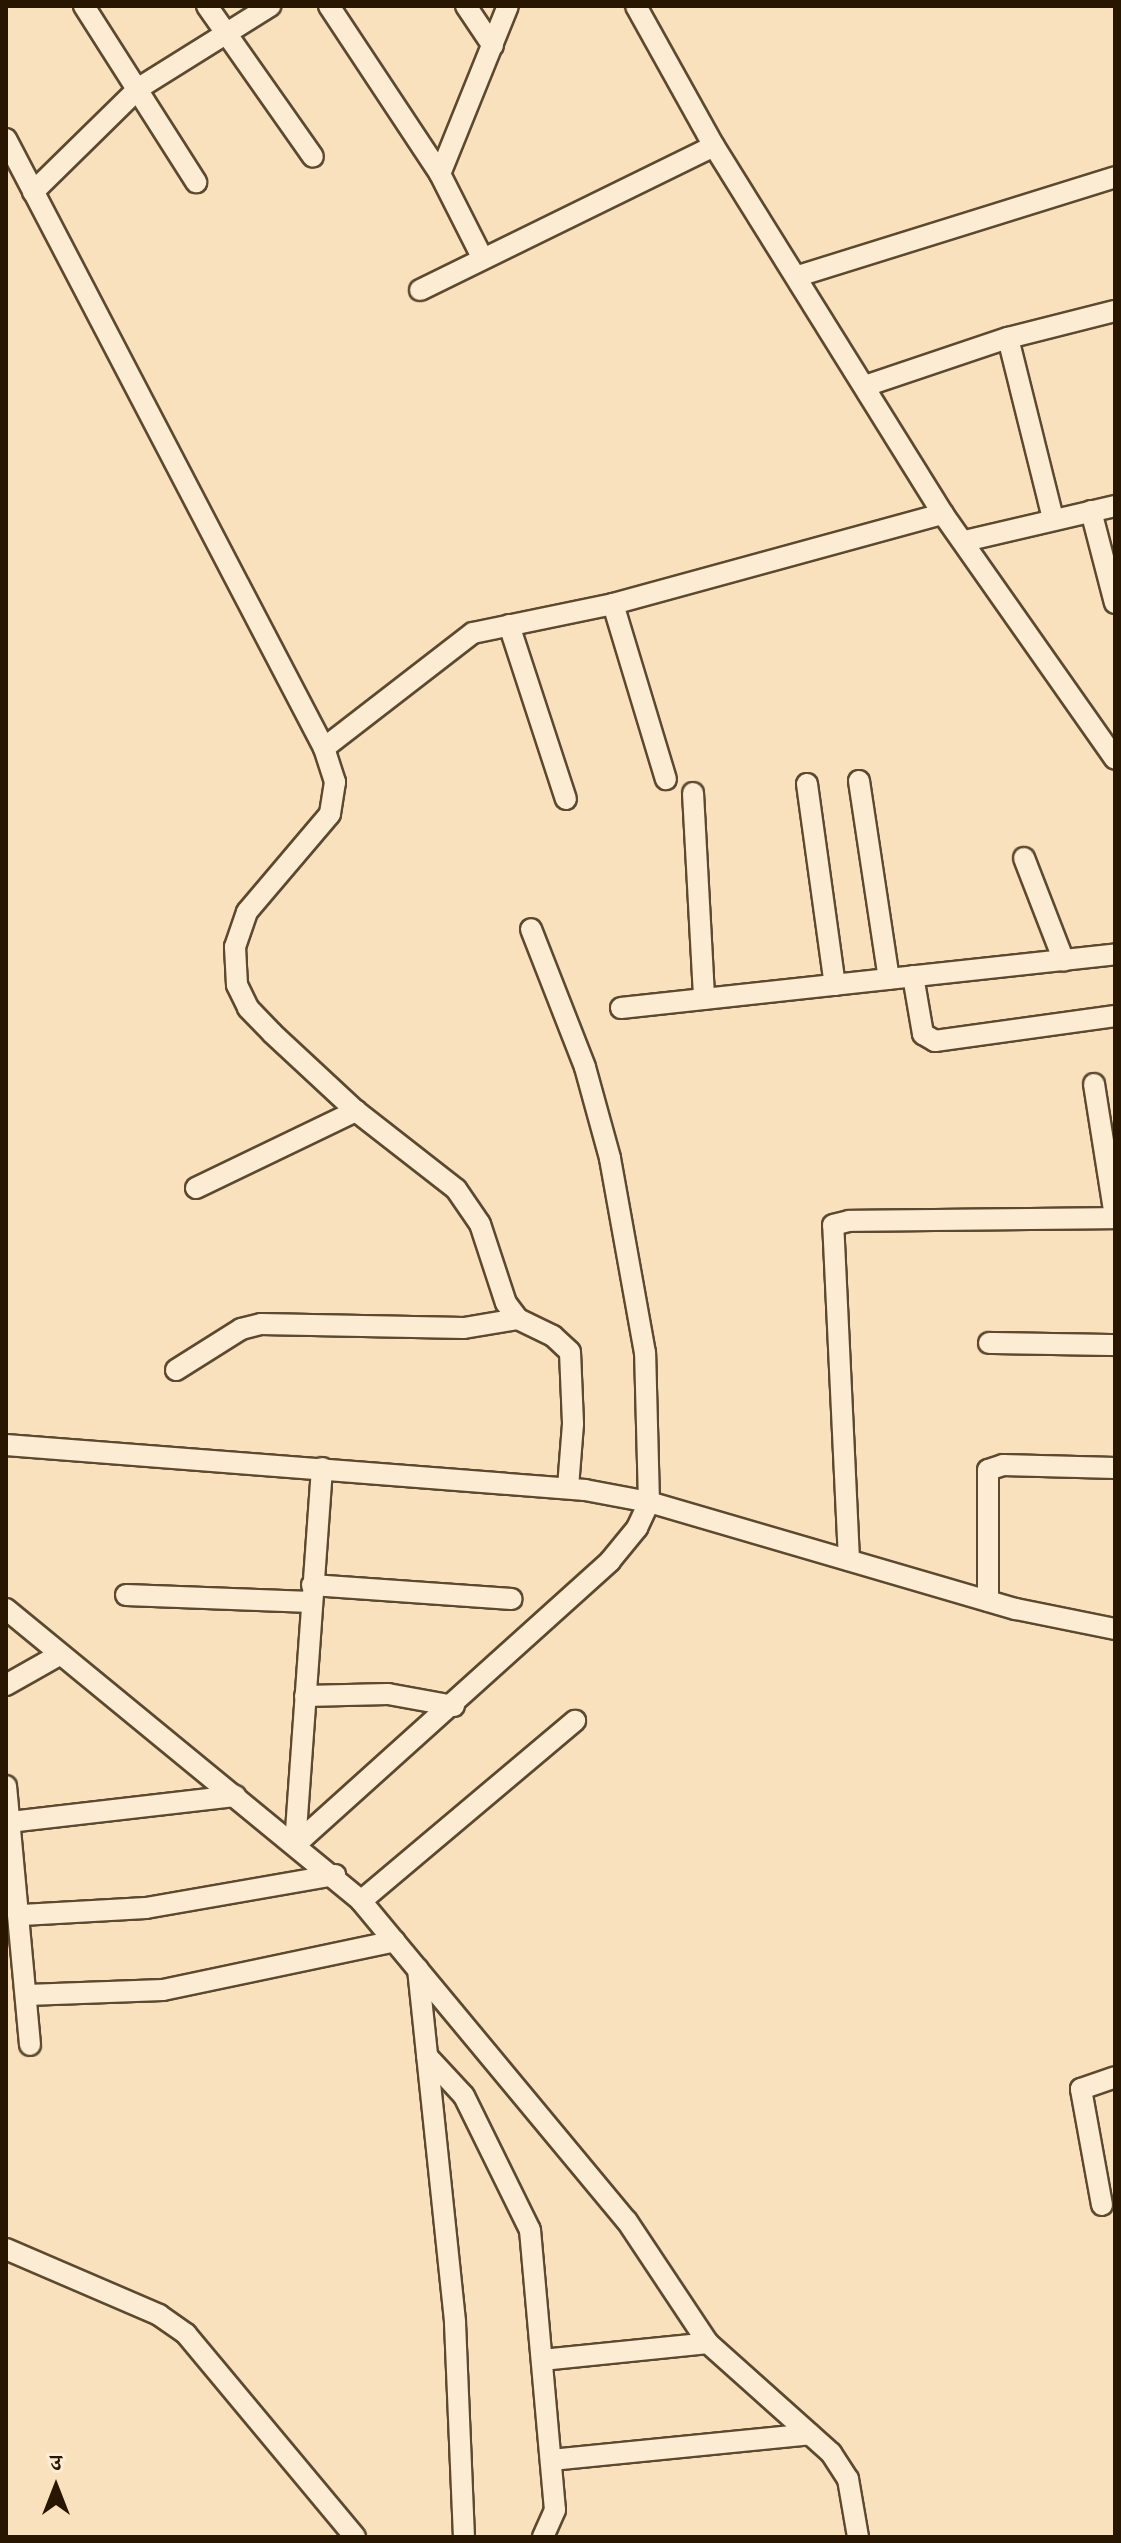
<!DOCTYPE html>
<html>
<head>
<meta charset="utf-8">
<style>
  body { margin:0 }
  #map { position:relative; width:1121px; height:2543px; overflow:hidden; background:#fae1bd; font-family:Cardo,"Noto Serif Devanagari",serif }
  div>[style] { position:absolute }
  .roads { filter:drop-shadow(2px 0 #5c492f) drop-shadow(-2px 0 #5c492f) drop-shadow(0 2px #5c492f) drop-shadow(0 -2px #5c492f) }
  .minor>* { height:20px; margin:-10px; padding:0 10px; transform-origin:10px; border-radius:10px; background:#fcecd4 }
  span { translate:-50% -50%; white-space:nowrap; text-align:center; line-height:1.15; -webkit-text-stroke:8px #fcecd4; paint-order:stroke }
  .frame { position:absolute; inset:0; border:8px solid #281600; pointer-events:none }
  .north { position:absolute; left:16px; top:2447px; width:80px; height:80px; -webkit-text-stroke:6px #fcecd4; paint-order:stroke; rotate:0deg; font-size:22px; font-weight:700; line-height:32px; text-align:center; color:#281600 }
  .north::after { content:''; display:block; margin:auto; width:28px; height:36px; background:#281600; clip-path:polygon(50% 0,100% 100%,50% 72%,0 100%) }
</style>
</head>
<body>
<div id="map">
  <div class="roads">
    <div class="minor">
      <i style="left:84px;top:6px;width:209px;rotate:57.5deg"></i>
      <i style="left:207px;top:6px;width:184px;rotate:54.9deg"></i>
      <i style="left:329px;top:6px;width:201px;rotate:56.5deg"></i>
      <i style="left:440px;top:174px;width:95px;rotate:63.2deg"></i>
      <i style="left:466px;top:6px;width:48px;rotate:56deg"></i>
      <i style="left:636px;top:6px;width:160px;rotate:60.9deg"></i>
      <i style="left:714px;top:146px;width:433px;rotate:58.1deg"></i>
      <i style="left:943px;top:514px;width:299px;rotate:54.9deg"></i>
      <i style="left:6px;top:139px;width:687px;rotate:62.43deg"></i>
      <i style="left:324px;top:748px;width:36px;rotate:72deg"></i>
      <i style="left:335px;top:782px;width:32px;rotate:99deg"></i>
      <i style="left:330px;top:814px;width:128px;rotate:130.3deg"></i>
      <i style="left:247px;top:912px;width:37px;rotate:109deg"></i>
      <i style="left:235px;top:947px;width:38px;rotate:87deg"></i>
      <i style="left:237px;top:985px;width:25px;rotate:64deg"></i>
      <i style="left:248px;top:1008px;width:35px;rotate:46deg"></i>
      <i style="left:272px;top:1033px;width:115px;rotate:42.9deg"></i>
      <i style="left:356px;top:1111px;width:127px;rotate:38deg"></i>
      <i style="left:456px;top:1189px;width:42px;rotate:55.6deg"></i>
      <i style="left:480px;top:1224px;width:83px;rotate:71.8deg"></i>
      <i style="left:506px;top:1303px;width:20px;rotate:53deg"></i>
      <i style="left:518px;top:1319px;width:39px;rotate:26deg"></i>
      <i style="left:553px;top:1336px;width:23px;rotate:43deg"></i>
      <i style="left:570px;top:1352px;width:72px;rotate:87.6deg"></i>
      <i style="left:573px;top:1424px;width:64px;rotate:94.5deg"></i>
      <i style="left:440px;top:174px;width:181px;rotate:-68deg"></i>
      <i style="left:33px;top:192px;width:148px;rotate:-44.5deg"></i>
      <i style="left:139px;top:88px;width:155px;rotate:-32deg"></i>
      <i style="left:798px;top:276px;width:332px;rotate:-17.3deg"></i>
      <i style="left:420px;top:290px;width:327px;rotate:-26.1deg"></i>
      <i style="left:1008px;top:338px;width:187px;rotate:76deg"></i>
      <i style="left:865px;top:386px;width:151px;rotate:-18.6deg"></i>
      <i style="left:1008px;top:338px;width:110px;rotate:-14.2deg"></i>
      <i style="left:1091px;top:511px;width:95px;rotate:75.4deg"></i>
      <i style="left:965px;top:541px;width:154px;rotate:-13.1deg"></i>
      <i style="left:613px;top:604px;width:183px;rotate:73.2deg"></i>
      <i style="left:509px;top:625px;width:183px;rotate:71.9deg"></i>
      <i style="left:324px;top:748px;width:188px;rotate:-37.7deg"></i>
      <i style="left:473px;top:633px;width:143px;rotate:-11.7deg"></i>
      <i style="left:613px;top:604px;width:342px;rotate:-15.3deg"></i>
      <i style="left:859px;top:781px;width:200px;rotate:81.4deg"></i>
      <i style="left:807px;top:784px;width:203px;rotate:82.1deg"></i>
      <i style="left:693px;top:793px;width:206px;rotate:86.9deg"></i>
      <i style="left:1024px;top:858px;width:110px;rotate:68.8deg"></i>
      <i style="left:913px;top:976px;width:59px;rotate:80.2deg"></i>
      <i style="left:923px;top:1034px;width:14px;rotate:30deg"></i>
      <i style="left:935px;top:1041px;width:182px;rotate:-7.9deg"></i>
      <i style="left:621px;top:1008px;width:497px;rotate:-6.2deg"></i>
      <i style="left:1094px;top:1084px;width:135px;rotate:81deg"></i>
      <i style="left:196px;top:1188px;width:178px;rotate:-25.7deg"></i>
      <i style="left:989px;top:1343px;width:126px;rotate:0.9deg"></i>
      <i style="left:176px;top:1370px;width:77px;rotate:-32.2deg"></i>
      <i style="left:241px;top:1329px;width:21px;rotate:-14deg"></i>
      <i style="left:261px;top:1324px;width:203px;rotate:1.1deg"></i>
      <i style="left:464px;top:1328px;width:55px;rotate:-9.5deg"></i>
      <i style="left:6px;top:1445px;width:581px;rotate:4.44deg"></i>
      <i style="left:585px;top:1490px;width:65px;rotate:10.6deg"></i>
      <i style="left:649px;top:1502px;width:382px;rotate:16.3deg"></i>
      <i style="left:1016px;top:1609px;width:101px;rotate:11.4deg"></i>
      <i style="left:849px;top:1560px;width:335px;rotate:-92.7deg"></i>
      <i style="left:833px;top:1225px;width:16px;rotate:-14deg"></i>
      <i style="left:849px;top:1221px;width:266px;rotate:-0.6deg"></i>
      <i style="left:312px;top:1585px;width:200px;rotate:4deg"></i>
      <i style="left:126px;top:1595px;width:185px;rotate:2.2deg"></i>
      <i style="left:988px;top:1601px;width:131px;rotate:-90deg"></i>
      <i style="left:988px;top:1470px;width:16px;rotate:-18deg"></i>
      <i style="left:1003px;top:1465px;width:112px;rotate:1.5deg"></i>
      <i style="left:6px;top:1609px;width:460px;rotate:39.4deg"></i>
      <i style="left:361px;top:1901px;width:416px;rotate:50.3deg"></i>
      <i style="left:627px;top:2221px;width:146px;rotate:56.4deg"></i>
      <i style="left:708px;top:2343px;width:165px;rotate:41.8deg"></i>
      <i style="left:831px;top:2453px;width:31px;rotate:57deg"></i>
      <i style="left:848px;top:2479px;width:59px;rotate:80.2deg"></i>
      <i style="left:6px;top:1685px;width:61px;rotate:-29.5deg"></i>
      <i style="left:305px;top:1696px;width:83px;rotate:-1.4deg"></i>
      <i style="left:388px;top:1694px;width:67px;rotate:10.3deg"></i>
      <i style="left:6px;top:1786px;width:260px;rotate:84.7deg"></i>
      <i style="left:10px;top:1822px;width:227px;rotate:-6.6deg"></i>
      <i style="left:295px;top:1845px;width:424px;rotate:-42deg"></i>
      <i style="left:610px;top:1561px;width:43px;rotate:-50.7deg"></i>
      <i style="left:637px;top:1528px;width:29px;rotate:-65deg"></i>
      <i style="left:649px;top:1502px;width:149px;rotate:-91.5deg"></i>
      <i style="left:645px;top:1353px;width:198px;rotate:-100.2deg"></i>
      <i style="left:610px;top:1158px;width:94px;rotate:-105.4deg"></i>
      <i style="left:585px;top:1067px;width:148px;rotate:-111.4deg"></i>
      <i style="left:295px;top:1845px;width:378px;rotate:-85.9deg"></i>
      <i style="left:361px;top:1901px;width:280px;rotate:-40.1deg"></i>
      <i style="left:22px;top:1915px;width:124px;rotate:-3.2deg"></i>
      <i style="left:146px;top:1908px;width:192px;rotate:-9.9deg"></i>
      <i style="left:418px;top:1969px;width:356px;rotate:84deg"></i>
      <i style="left:455px;top:2323px;width:214px;rotate:87.6deg"></i>
      <i style="left:27px;top:1995px;width:136px;rotate:-2.1deg"></i>
      <i style="left:163px;top:1990px;width:237px;rotate:-11.9deg"></i>
      <i style="left:427px;top:2056px;width:54px;rotate:47.2deg"></i>
      <i style="left:464px;top:2096px;width:149px;rotate:63.8deg"></i>
      <i style="left:530px;top:2230px;width:281px;rotate:84.9deg"></i>
      <i style="left:555px;top:2510px;width:30px;rotate:114deg"></i>
      <i style="left:1102px;top:2205px;width:118px;rotate:-100.3deg"></i>
      <i style="left:1081px;top:2089px;width:36px;rotate:-19deg"></i>
      <i style="left:6px;top:2249px;width:167px;rotate:23.3deg"></i>
      <i style="left:159px;top:2315px;width:33px;rotate:35deg"></i>
      <i style="left:186px;top:2334px;width:264px;rotate:50.2deg"></i>
      <i style="left:542px;top:2360px;width:167px;rotate:-5.8deg"></i>
      <i style="left:551px;top:2460px;width:260px;rotate:-5.7deg"></i>
    </div>
  </div>
  <div class="frame"></div>
  <div class="north">उ</div>
</div>
</body>
</html>
